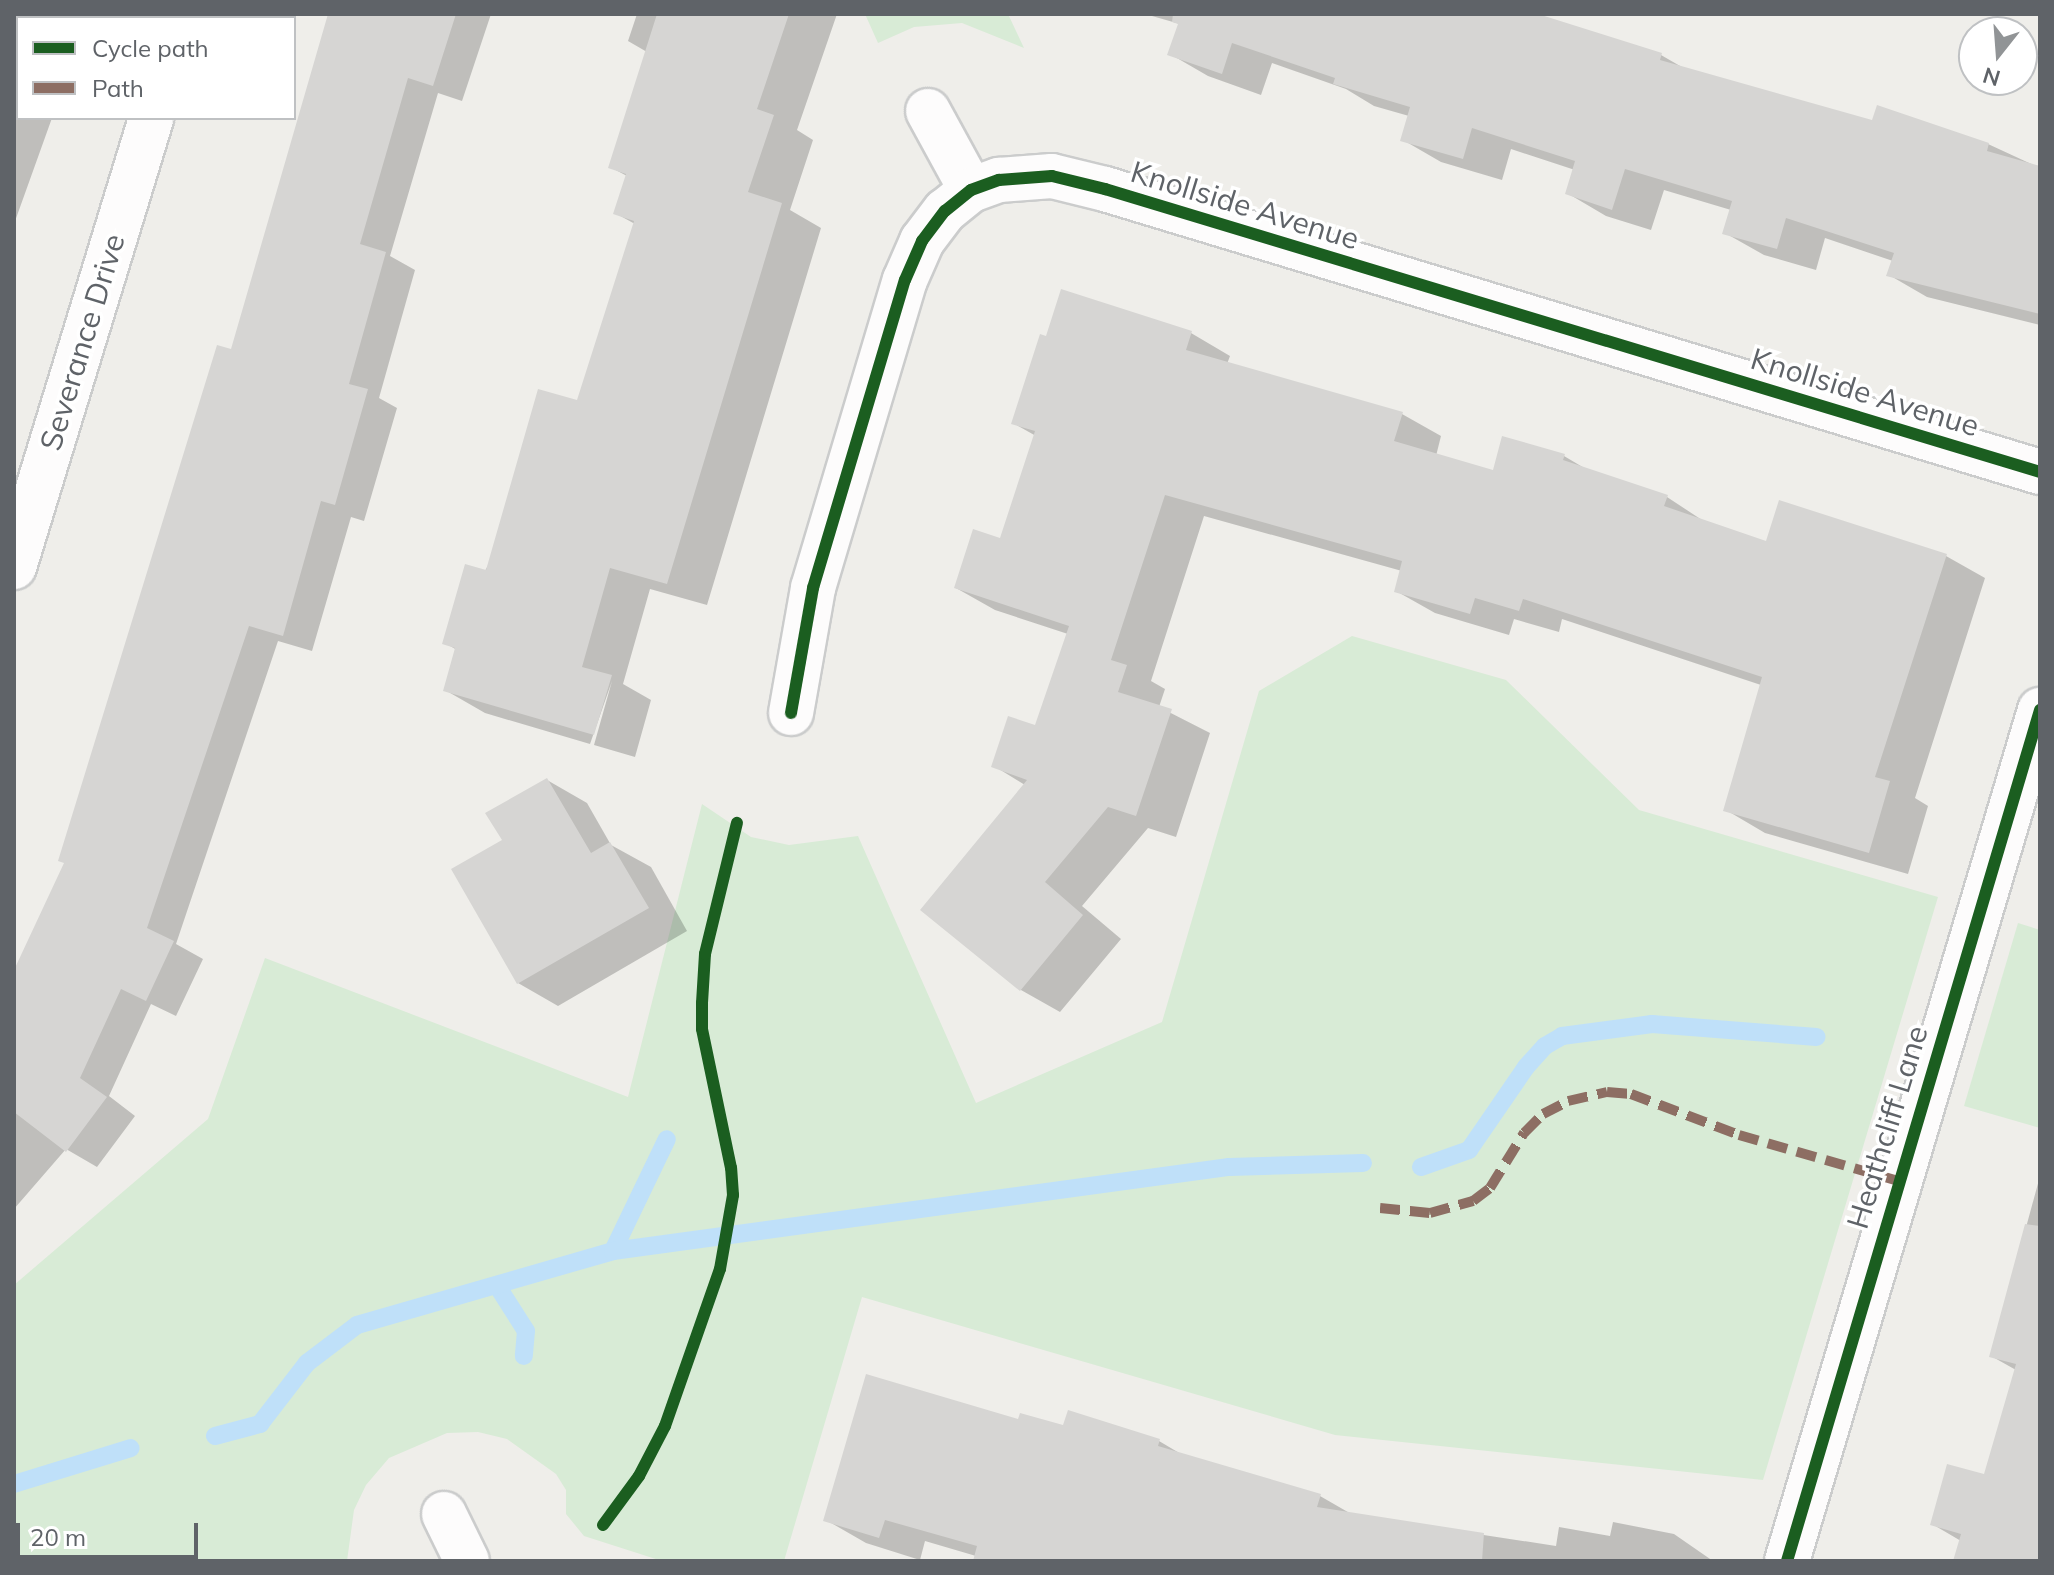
<!DOCTYPE html>
<html>
<head>
<meta charset="utf-8">
<style>
  body { margin:0 }
  #map { position:relative; width:2054px; height:1575px; overflow:hidden; background:#efeeea; font-family:Mulish,sans-serif }
  div>[style] { position:absolute }
  .green>* { inset:0; background:#d8ebd6 }
  .shadow>* { inset:0; background:#0003 }
  .stream>* { height:18px; margin:-9px; padding:0 9px; transform-origin:9px; border-radius:9px; background:#bfe0f9 }
  .building>* { inset:0; background:#d6d5d3 }
  .roads { filter:drop-shadow(2px 0 #cbcccc) drop-shadow(-2px 0 #cbcccc) drop-shadow(0 2px #cbcccc) drop-shadow(0 -2px #cbcccc) }
  .street>* { height:44px; margin:-22px; padding:0 22px; transform-origin:22px; border-radius:22px; background:#fdfcfc }
  .quiet>* { height:10px; margin-top:-5px; transform-origin:0; background:repeating-linear-gradient(90deg,#8d6e63 0 20px,transparent 0 30px) }
  .cycleway>* { height:12px; margin:-6px; padding:0 6px; transform-origin:6px; border-radius:6px; background:#1b5e20 }
  span { translate:-50% -50%; white-space:nowrap; text-align:center; line-height:1.15; -webkit-text-stroke:7px #fff; paint-order:stroke }
  .street-label { font-size:30px; color:#5f6368 }
  .frame { position:absolute; inset:0; border:16px solid #5f6368; pointer-events:none }
  .legend { position:absolute; left:16px; top:16px; width:280px; height:104px; box-sizing:border-box; background:#fff; border:2px solid #bfc1c3; margin:0; padding:10px 14px; list-style:none; font-size:24px; color:#5f6368 }
  .legend li { display:flex; align-items:center; gap:16px; height:40px }
  .legend b { width:40px; border:2px solid #bfc1c3 }
  .north { position:absolute; left:1958px; top:16px; width:80px; height:80px; box-sizing:border-box; background:#fff; border:2px solid #bfc1c3; border-radius:50%; rotate:197deg; font-size:22px; font-weight:700; line-height:32px; text-align:center; color:#5f6368 }
  .north::after { content:''; display:block; margin:auto; width:28px; height:36px; background:#919496; clip-path:polygon(50% 0,100% 100%,50% 72%,0 100%) }
  .scale { position:absolute; left:16px; top:1523px; width:182px; height:36px; box-sizing:border-box; border:4px solid #5f6368; border-top:0; padding-left:10px; font-size:24px; line-height:28px; white-space:nowrap; color:#5f6368; -webkit-text-stroke:6px #fff; paint-order:stroke }
</style>
</head>
<body>
<div id="map">
  <div class="green">
    <i style="clip-path:polygon(865px 14px,1008px 14px,1024px 48px,962px 23px,914px 27px,878px 43px)"></i>
    <i style="clip-path:polygon(1352px 636px,1506px 680px,1639px 810px,1938px 897px,1763px 1480px,1335px 1435px,862px 1297px,784px 1561px,662px 1561px,584px 1536px,566px 1514px,566px 1490px,556px 1474px,507px 1439px,478px 1432px,447px 1433px,389px 1458px,366px 1485px,354px 1510px,347px 1561px,14px 1561px,14px 1285px,208px 1119px,265px 958px,628px 1097px,702px 804px,751px 837px,789px 845px,858px 836px,976px 1103px,1162px 1022px,1259px 691px)"></i>
    <i style="clip-path:polygon(2018px 923px,2040px 930px,2040px 1128px,1964px 1106px)"></i>
  </div>
  <div class="shadow">
    <i style="clip-path:polygon(14px 14px,72px 14px,18px 18px,18px 118px,52px 118px,14px 224px)"></i>
    <i style="clip-path:polygon(329px 14px,491px 14px,462px 101px,438px 93px,390px 256px,415px 270px,379px 398px,397px 408px,364px 521px,351px 517px,312px 651px,278px 641px,176px 944px,203px 959px,176px 1016px,151px 1004px,109px 1096px,135px 1116px,97px 1167px,66px 1149px,14px 1209px,14px 975px,66px 863px,232px 352px)"></i>
    <i style="clip-path:polygon(637px 14px,837px 14px,797px 130px,813px 140px,790px 210px,821px 228px,707px 605px,650px 589px,623px 684px,651px 700px,635px 757px,594px 745px,612px 681px,590px 744px,485px 713px,445px 690px,457px 650px,445px 643px,578px 403px,635px 224px,615px 213px,627px 176px,610px 167px,647px 52px,628px 41px)"></i>
    <i style="clip-path:polygon(1145px 14px,1522px 14px,1661px 55px,1687px 70px,1873px 123px,1988px 144px,2040px 168px,2040px 325px,1927px 297px,1889px 275px,1893px 261px,1825px 238px,1816px 270px,1764px 255px,1725px 233px,1731px 210px,1664px 190px,1651px 230px,1606px 216px,1567px 193px,1575px 170px,1511px 149px,1502px 180px,1441px 162px,1403px 140px,1409px 116px,1374px 106px,1346px 89px,1272px 63px,1261px 95px,1208px 76px,1170px 54px,1180px 24px)"></i>
    <i style="clip-path:polygon(1191px 333px,1230px 356px,1227px 364px,1402px 414px,1441px 436px,1436px 456px,1494px 473px,1564px 456px,1591px 472px,1667px 497px,1705px 522px,1767px 543px,1780px 503px,1946px 556px,1985px 578px,1915px 798px,1928px 806px,1908px 874px,1765px 833px,1726px 810px,1761px 685px,1562px 619px,1559px 632px,1514px 619px,1509px 635px,1435px 613px,1396px 591px,1402px 571px,1204px 516px,1151px 681px,1165px 689px,1159px 707px,1210px 733px,1176px 837px,1148px 828px,1082px 906px,1121px 939px,1060px 1012px,1021px 990px,1025px 785px,994px 766px,1037px 727px,1068px 634px,995px 610px,956px 588px,1002px 541px,1036px 436px,1013px 423px)"></i>
    <i style="clip-path:polygon(547px 780px,587px 803px,611px 845px,651px 867px,687px 931px,558px 1006px,518px 983px,504px 841px)"></i>
    <i style="clip-path:polygon(2040px 1176px,2040px 1561px,1955px 1561px,1961px 1541px,1932px 1524px,1986px 1476px,2016px 1370px,1991px 1356px)"></i>
    <i style="clip-path:polygon(1020px 1422px,1159px 1441px,1186px 1457px,1320px 1496px,1353px 1515px,1556px 1546px,1559px 1527px,1610px 1536px,1613px 1522px,1674px 1534px,1713px 1561px,975px 1561px,976px 1556px,925px 1541px,920px 1560px,866px 1543px,826px 1520px)"></i>
  </div>
  <div class="stream">
    <i style="left:1421px;top:1167px;width:51px;rotate:-19.5deg"></i>
    <i style="left:1469px;top:1150px;width:101px;rotate:-55.5deg"></i>
    <i style="left:1526px;top:1067px;width:28px;rotate:-48deg"></i>
    <i style="left:1545px;top:1046px;width:20px;rotate:-30deg"></i>
    <i style="left:1562px;top:1036px;width:91px;rotate:-7.6deg"></i>
    <i style="left:1652px;top:1024px;width:165px;rotate:4.5deg"></i>
    <i style="left:613px;top:1251px;width:124px;rotate:-64.3deg"></i>
    <i style="left:498px;top:1287px;width:52px;rotate:57.5deg"></i>
    <i style="left:526px;top:1331px;width:25px;rotate:95deg"></i>
    <i style="left:215px;top:1436px;width:47px;rotate:-14.9deg"></i>
    <i style="left:260px;top:1424px;width:77px;rotate:-52.4deg"></i>
    <i style="left:307px;top:1363px;width:63px;rotate:-37.2deg"></i>
    <i style="left:357px;top:1325px;width:266px;rotate:-16.1deg"></i>
    <i style="left:613px;top:1251px;width:622px;rotate:-7.77deg"></i>
    <i style="left:1229px;top:1167px;width:134px;rotate:-1.7deg"></i>
    <i style="left:14px;top:1484px;width:122px;rotate:-17.1deg"></i>
  </div>
  <div class="building">
    <i style="clip-path:polygon(328px 14px,456px 14px,433px 86px,408px 78px,360px 244px,386px 252px,349px 384px,368px 389px,335px 505px,321px 501px,283px 636px,249px 626px,147px 928px,174px 941px,146px 1001px,121px 989px,80px 1078px,107px 1097px,66px 1152px,14px 1112px,14px 970px,64px 863px,58px 861px,217px 345px,231px 349px)"></i>
    <i style="clip-path:polygon(657px 14px,789px 14px,757px 109px,774px 115px,748px 192px,782px 203px,667px 584px,610px 568px,582px 667px,612px 675px,594px 735px,443px 691px,455px 648px,442px 644px,465px 564px,486px 570px,538px 389px,577px 400px,634px 221px,613px 214px,626px 174px,608px 168px)"></i>
    <i style="clip-path:polygon(1173px 14px,1538px 14px,1662px 53px,1660px 60px,1872px 120px,1877px 105px,1989px 143px,1987px 151px,2040px 166px,2040px 314px,1886px 276px,1894px 253px,1786px 218px,1777px 249px,1722px 234px,1732px 201px,1625px 169px,1612px 210px,1565px 194px,1575px 161px,1472px 128px,1463px 159px,1400px 141px,1410px 107px,1333px 84px,1335px 78px,1232px 43px,1222px 74px,1167px 55px,1178px 24px,1172px 22px)"></i>
    <i style="clip-path:polygon(1061px 289px,1192px 331px,1186px 350px,1403px 412px,1394px 441px,1493px 470px,1502px 436px,1565px 454px,1563px 460px,1668px 495px,1664px 506px,1766px 541px,1779px 500px,1947px 554px,1875px 777px,1890px 781px,1869px 853px,1723px 811px,1762px 677px,1523px 599px,1519px 611px,1475px 598px,1470px 614px,1394px 592px,1402px 561px,1165px 495px,1111px 660px,1127px 665px,1118px 692px,1172px 709px,1136px 816px,1108px 807px,1045px 882px,1083px 915px,1020px 991px,920px 910px,1027px 780px,991px 767px,1008px 716px,1035px 725px,1069px 626px,954px 588px,973px 529px,1000px 538px,1035px 431px,1011px 424px,1040px 334px,1046px 336px)"></i>
    <i style="clip-path:polygon(547px 778px,591px 853px,610px 842px,649px 908px,517px 984px,451px 869px,502px 840px,485px 813px)"></i>
    <i style="clip-path:polygon(2025px 1224px,2040px 1226px,2040px 1561px,1953px 1561px,1961px 1534px,1930px 1525px,1947px 1464px,1984px 1474px,2016px 1364px,1989px 1357px)"></i>
    <i style="clip-path:polygon(866px 1374px,1018px 1419px,1020px 1413px,1063px 1425px,1068px 1410px,1160px 1439px,1158px 1446px,1321px 1494px,1317px 1507px,1484px 1533px,1482px 1561px,973px 1561px,977px 1546px,885px 1520px,879px 1538px,823px 1521px)"></i>
  </div>
  <div class="roads">
    <div class="street">
      <i style="left:183px;top:18px;width:4px;rotate:-76deg"></i>
      <i style="left:928px;top:111px;width:90px;rotate:61.4deg"></i>
      <i style="left:14px;top:567px;width:469px;rotate:-73deg"></i>
      <i style="left:791px;top:713px;width:127px;rotate:-80deg"></i>
      <i style="left:813px;top:588px;width:321px;rotate:-73.4deg"></i>
      <i style="left:905px;top:280px;width:43px;rotate:-66.4deg"></i>
      <i style="left:922px;top:241px;width:38px;rotate:-53deg"></i>
      <i style="left:945px;top:211px;width:33px;rotate:-39deg"></i>
      <i style="left:971px;top:190px;width:30px;rotate:-20deg"></i>
      <i style="left:999px;top:180px;width:53px;rotate:-4.3deg"></i>
      <i style="left:1052px;top:176px;width:55px;rotate:13.8deg"></i>
      <i style="left:1105px;top:189px;width:977px;rotate:16.84deg"></i>
      <i style="left:444px;top:1514px;width:52px;rotate:63.9deg"></i>
      <i style="left:1787px;top:1561px;width:888px;rotate:-73.44deg"></i>
    </div>
  </div>
  <div class="quiet">
    <i style="left:1380px;top:1208px;width:50px;rotate:5.7deg"></i>
    <i style="left:1430px;top:1213px;width:45px;rotate:-15.6deg"></i>
    <i style="left:1473px;top:1201px;width:21px;rotate:-37deg"></i>
    <i style="left:1490px;top:1188px;width:65px;rotate:-58.3deg"></i>
    <i style="left:1524px;top:1133px;width:27px;rotate:-45deg"></i>
    <i style="left:1543px;top:1114px;width:28px;rotate:-27deg"></i>
    <i style="left:1568px;top:1101px;width:40px;rotate:-13deg"></i>
    <i style="left:1607px;top:1092px;width:24px;rotate:5deg"></i>
    <i style="left:1631px;top:1094px;width:116px;rotate:20.8deg"></i>
    <i style="left:1739px;top:1135px;width:166px;rotate:16.1deg"></i>
  </div>
  <div class="cycleway">
    <i style="left:791px;top:713px;width:127px;rotate:-80deg"></i>
    <i style="left:813px;top:588px;width:321px;rotate:-73.4deg"></i>
    <i style="left:905px;top:280px;width:43px;rotate:-66.4deg"></i>
    <i style="left:922px;top:241px;width:38px;rotate:-53deg"></i>
    <i style="left:945px;top:211px;width:33px;rotate:-39deg"></i>
    <i style="left:971px;top:190px;width:30px;rotate:-20deg"></i>
    <i style="left:999px;top:180px;width:53px;rotate:-4.3deg"></i>
    <i style="left:1052px;top:176px;width:55px;rotate:13.8deg"></i>
    <i style="left:1105px;top:189px;width:977px;rotate:16.84deg"></i>
    <i style="left:603px;top:1525px;width:61px;rotate:-53.7deg"></i>
    <i style="left:639px;top:1476px;width:56px;rotate:-62.5deg"></i>
    <i style="left:665px;top:1426px;width:166px;rotate:-70.7deg"></i>
    <i style="left:720px;top:1269px;width:75px;rotate:-80deg"></i>
    <i style="left:733px;top:1195px;width:27px;rotate:-94deg"></i>
    <i style="left:731px;top:1168px;width:142px;rotate:-101.8deg"></i>
    <i style="left:702px;top:1029px;width:26px;rotate:-90deg"></i>
    <i style="left:702px;top:1003px;width:49px;rotate:-86.5deg"></i>
    <i style="left:705px;top:954px;width:135px;rotate:-76.3deg"></i>
    <i style="left:1787px;top:1561px;width:888px;rotate:-73.44deg"></i>
  </div>
  <div class="street-label">
    <span style="left:1245px;top:205px;rotate:17deg">Knollside Avenue</span>
    <span style="left:82px;top:342px;rotate:-73deg">Severance Drive</span>
    <span style="left:1865px;top:392px;rotate:17deg">Knollside Avenue</span>
    <span style="left:1887px;top:1127px;rotate:-73deg">Heathcliff Lane</span>
  </div>
  <div class="frame"></div>
  <ul class="legend">
  <li><b style="height:10px;background:#1b5e20"></b>Cycle path</li>
  <li><b style="height:10px;background:#8d6e63"></b>Path</li>
  </ul>
  <div class="north">N</div>
  <div class="scale">20 m</div>
</div>
</body>
</html>
